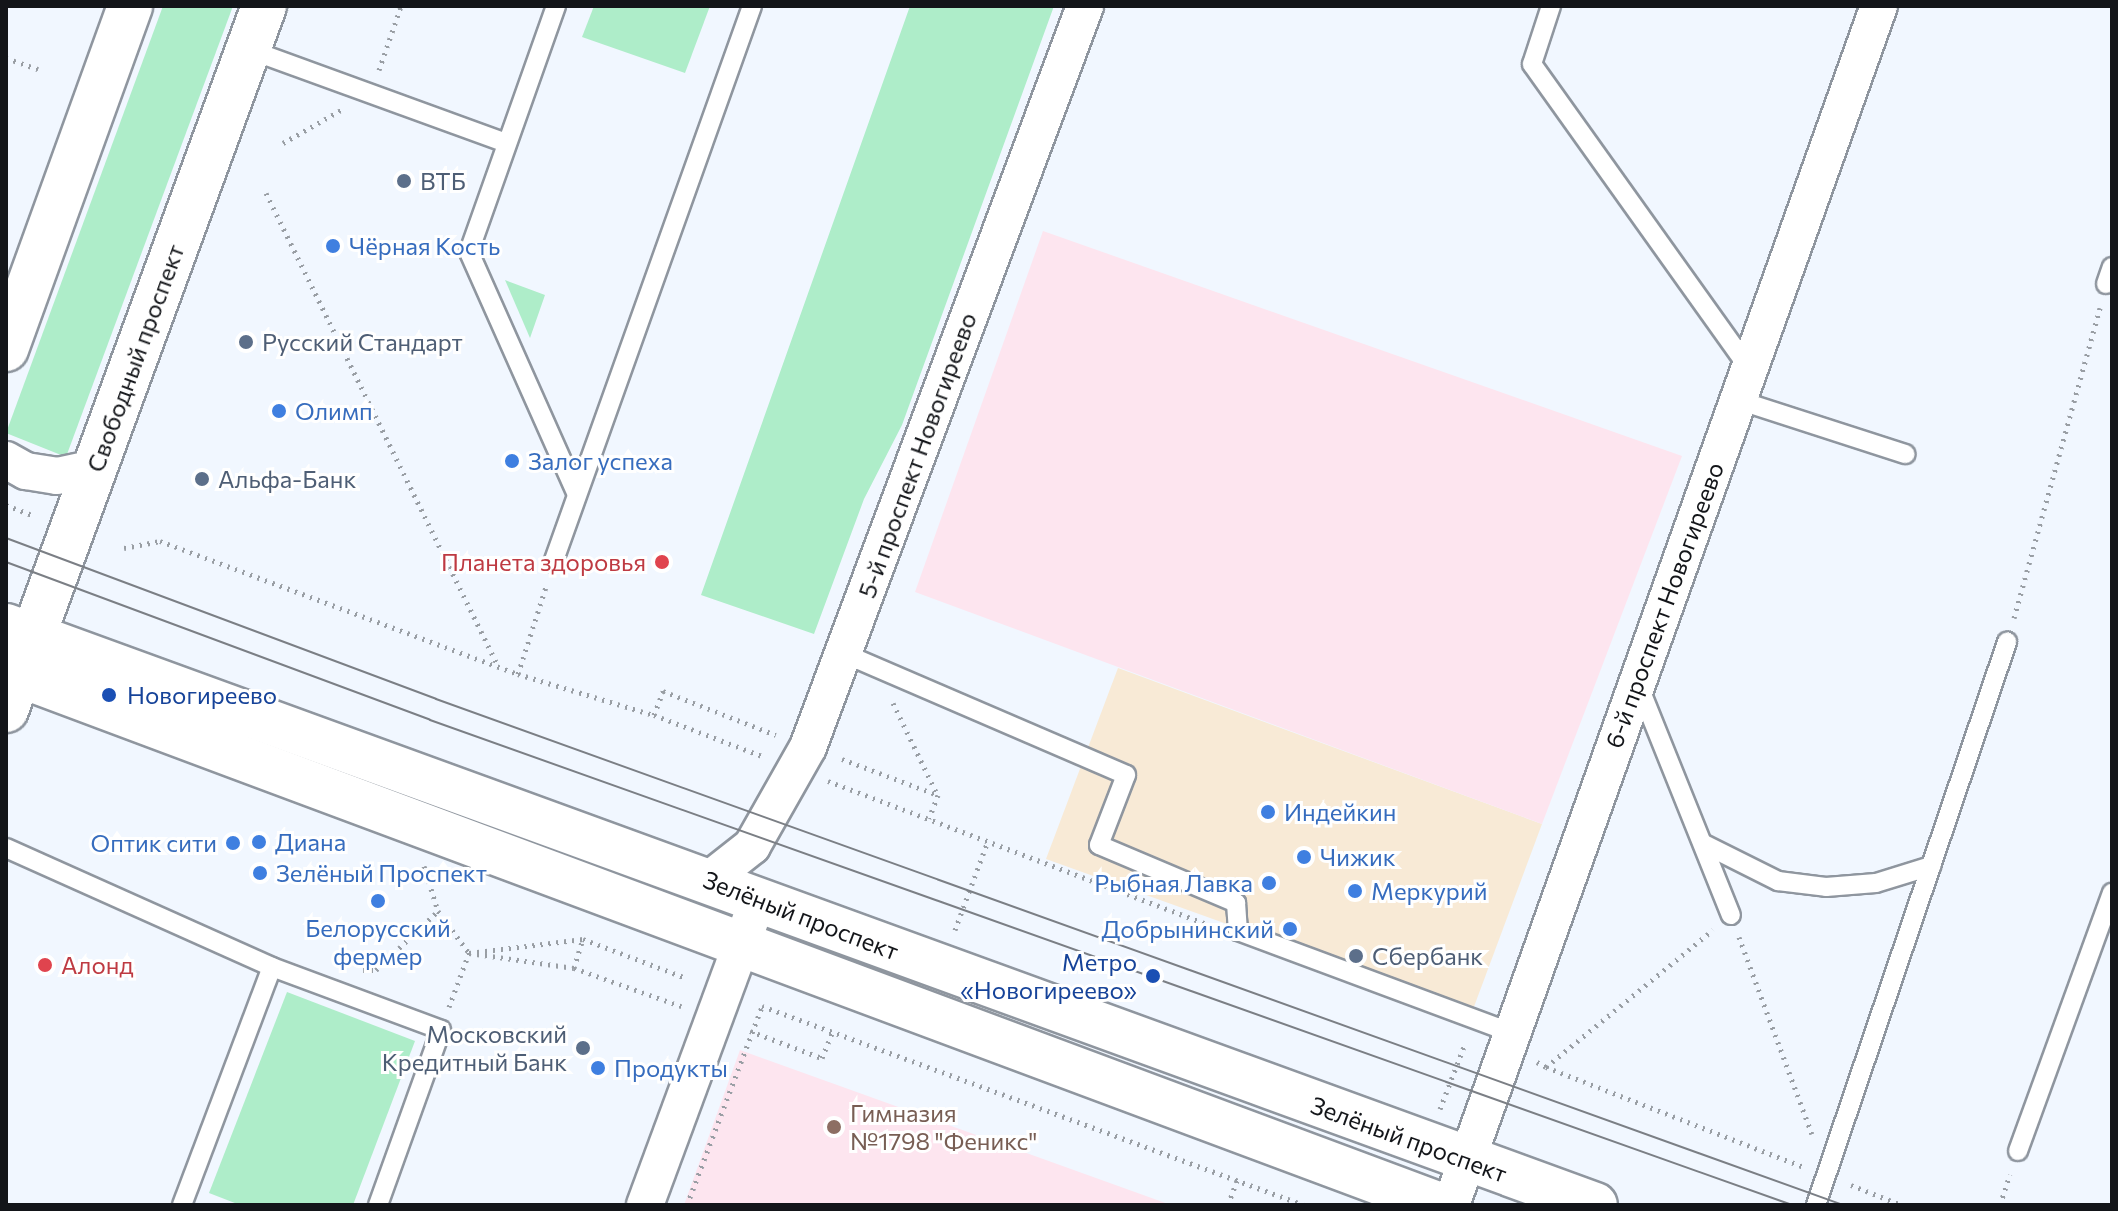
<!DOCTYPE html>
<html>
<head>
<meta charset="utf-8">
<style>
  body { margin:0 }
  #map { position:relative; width:2118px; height:1211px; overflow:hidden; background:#f1f7ff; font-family:Commissioner,sans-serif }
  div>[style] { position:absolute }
  .commercial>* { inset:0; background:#f8ead6 }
  .education>* { inset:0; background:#fde5ef }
  .green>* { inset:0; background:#aeedc9 }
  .path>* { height:5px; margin-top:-2.5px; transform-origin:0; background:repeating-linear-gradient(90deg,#999ea4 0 2px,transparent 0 8px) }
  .roads { filter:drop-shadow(2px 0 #8f969f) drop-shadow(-2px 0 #8f969f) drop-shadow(0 2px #8f969f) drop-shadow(0 -2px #8f969f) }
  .service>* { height:18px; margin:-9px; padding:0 9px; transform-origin:9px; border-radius:9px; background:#fff }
  .minor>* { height:36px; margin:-18px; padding:0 18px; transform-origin:18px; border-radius:18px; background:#fff }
  .secondary>* { height:44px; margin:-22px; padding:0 22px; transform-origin:22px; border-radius:22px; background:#fff }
  .tram>* { height:2px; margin:-1px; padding:0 1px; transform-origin:1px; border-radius:1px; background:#7b7f85 }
  .dots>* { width:22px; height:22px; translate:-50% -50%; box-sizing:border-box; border:4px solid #fff; border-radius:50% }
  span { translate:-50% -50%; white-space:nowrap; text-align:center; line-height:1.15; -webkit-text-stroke:6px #fff; paint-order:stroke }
  .service-label { font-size:24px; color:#4e5e75 }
  .left { translate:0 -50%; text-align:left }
  .right { translate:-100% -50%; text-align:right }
  .shop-label { font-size:24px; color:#366cbe }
  .street-label { font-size:24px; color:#131519 }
  .health-label { font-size:24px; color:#be3a42 }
  .transit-label { font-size:24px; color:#164399 }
  .education-label { font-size:24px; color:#785e54 }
  .frame { position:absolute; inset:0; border:8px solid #131519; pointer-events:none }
</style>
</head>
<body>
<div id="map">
  <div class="commercial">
    <i style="clip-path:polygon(1118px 668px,1542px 824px,1472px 1012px,1046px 859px)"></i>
  </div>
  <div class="education">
    <i style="clip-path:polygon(1043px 231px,1682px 456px,1542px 824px,915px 592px)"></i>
    <i style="clip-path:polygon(740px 1050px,1171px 1205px,684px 1205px)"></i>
  </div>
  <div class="green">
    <i style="clip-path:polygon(163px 6px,233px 6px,66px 457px,6px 433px)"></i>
    <i style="clip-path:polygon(594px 6px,710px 6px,685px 73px,582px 37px)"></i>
    <i style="clip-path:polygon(910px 6px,1054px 6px,902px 425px,864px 499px,814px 634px,701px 595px)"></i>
    <i style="clip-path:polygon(505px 280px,545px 295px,530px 338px)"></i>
    <i style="clip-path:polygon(287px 992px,415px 1041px,353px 1205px,240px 1205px,209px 1193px)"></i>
  </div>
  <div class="path">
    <i style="left:6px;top:58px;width:34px;rotate:19deg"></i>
    <i style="left:379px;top:70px;width:68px;rotate:-71deg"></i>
    <i style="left:283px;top:143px;width:67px;rotate:-29.6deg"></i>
    <i style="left:266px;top:193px;width:527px;rotate:63.87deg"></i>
    <i style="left:6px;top:505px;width:31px;rotate:21deg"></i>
    <i style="left:124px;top:548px;width:37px;rotate:-11deg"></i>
    <i style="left:160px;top:541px;width:382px;rotate:20.4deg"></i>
    <i style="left:518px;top:674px;width:142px;rotate:16.8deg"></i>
    <i style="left:654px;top:715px;width:116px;rotate:20.8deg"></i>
    <i style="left:2014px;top:618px;width:322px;rotate:-74.5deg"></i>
    <i style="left:518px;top:674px;width:91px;rotate:-72.2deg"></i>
    <i style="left:893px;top:703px;width:101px;rotate:64.2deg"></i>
    <i style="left:654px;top:715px;width:26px;rotate:-69deg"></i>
    <i style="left:663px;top:691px;width:121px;rotate:21.3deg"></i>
    <i style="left:842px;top:759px;width:103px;rotate:20.6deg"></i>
    <i style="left:938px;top:795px;width:25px;rotate:111deg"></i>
    <i style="left:828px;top:781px;width:410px;rotate:20.7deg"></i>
    <i style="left:424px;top:866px;width:47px;rotate:72.7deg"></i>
    <i style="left:438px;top:911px;width:52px;rotate:53.6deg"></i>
    <i style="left:469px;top:953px;width:106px;rotate:8.1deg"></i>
    <i style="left:574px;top:968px;width:114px;rotate:19.6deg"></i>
    <i style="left:955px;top:930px;width:95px;rotate:-69.7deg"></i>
    <i style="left:1739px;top:937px;width:210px;rotate:69.7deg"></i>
    <i style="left:574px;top:968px;width:30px;rotate:-73deg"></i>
    <i style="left:363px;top:970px;width:13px"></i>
    <i style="left:376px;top:970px;width:86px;rotate:-43.6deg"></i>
    <i style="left:449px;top:1007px;width:58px;rotate:-69.7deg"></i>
    <i style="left:469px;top:953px;width:115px;rotate:-7deg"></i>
    <i style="left:583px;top:939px;width:110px;rotate:20.7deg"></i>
    <i style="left:750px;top:1031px;width:77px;rotate:20.6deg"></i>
    <i style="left:822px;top:1058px;width:29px;rotate:-68deg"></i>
    <i style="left:1537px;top:1062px;width:10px;rotate:29deg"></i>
    <i style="left:1546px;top:1067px;width:216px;rotate:-39.4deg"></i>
    <i style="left:1546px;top:1067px;width:277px;rotate:21.2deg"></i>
    <i style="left:1440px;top:1109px;width:70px;rotate:-69deg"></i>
    <i style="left:1851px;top:1185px;width:55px;rotate:21.4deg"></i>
    <i style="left:687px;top:1205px;width:213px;rotate:-69.3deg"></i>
    <i style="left:762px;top:1006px;width:577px;rotate:20.16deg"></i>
    <i style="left:1228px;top:1205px;width:27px;rotate:-70deg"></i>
    <i style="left:2000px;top:1205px;width:32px;rotate:-72deg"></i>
  </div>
  <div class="roads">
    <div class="service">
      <i style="left:556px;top:6px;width:261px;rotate:109.5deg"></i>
      <i style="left:469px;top:252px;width:263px;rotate:66deg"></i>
      <i style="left:1551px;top:6px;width:61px;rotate:108.1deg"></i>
      <i style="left:1532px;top:64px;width:374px;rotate:54.5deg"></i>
      <i style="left:248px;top:49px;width:275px;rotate:20deg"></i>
      <i style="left:2106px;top:284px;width:18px;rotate:-71deg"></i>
      <i style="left:1738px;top:400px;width:176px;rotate:17.9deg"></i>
      <i style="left:553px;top:563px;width:591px;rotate:-70.34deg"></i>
      <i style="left:843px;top:653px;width:308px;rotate:23.3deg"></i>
      <i style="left:1126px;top:775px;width:75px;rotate:111.1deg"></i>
      <i style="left:1099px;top:845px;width:149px;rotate:22.9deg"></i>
      <i style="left:1236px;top:903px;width:28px;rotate:86deg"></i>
      <i style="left:1238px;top:931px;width:290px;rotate:20.4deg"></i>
      <i style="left:1638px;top:684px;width:249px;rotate:68.1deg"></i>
      <i style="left:1704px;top:844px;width:83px;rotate:26.6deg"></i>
      <i style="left:1778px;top:881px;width:48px;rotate:7.1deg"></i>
      <i style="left:1826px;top:887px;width:50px;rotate:-4.6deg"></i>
      <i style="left:1876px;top:883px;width:58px;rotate:-17.2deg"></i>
      <i style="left:6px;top:848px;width:291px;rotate:24.1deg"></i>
      <i style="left:2018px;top:1151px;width:275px;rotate:-70deg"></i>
      <i style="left:182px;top:1205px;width:254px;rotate:-69.3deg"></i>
      <i style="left:272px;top:967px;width:180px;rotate:20.4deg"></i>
      <i style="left:441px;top:1030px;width:186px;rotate:109.8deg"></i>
      <i style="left:1816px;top:1205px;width:595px;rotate:-71.26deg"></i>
    </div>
    <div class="minor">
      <i style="left:6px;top:460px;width:23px;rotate:29deg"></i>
      <i style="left:26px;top:471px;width:31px;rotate:9deg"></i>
      <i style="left:57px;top:476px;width:38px;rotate:-12deg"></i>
      <i style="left:709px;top:880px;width:55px;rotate:-38.3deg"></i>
      <i style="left:752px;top:846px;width:114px;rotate:-60.5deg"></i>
      <i style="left:808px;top:747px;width:791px;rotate:-69.5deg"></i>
      <i style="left:645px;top:1205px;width:326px;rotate:-69.7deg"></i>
      <i style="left:1451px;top:1205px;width:1273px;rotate:-70.36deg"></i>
    </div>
    <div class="secondary">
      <i style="left:6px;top:349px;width:365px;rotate:-70.1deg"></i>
      <i style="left:6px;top:626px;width:1691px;rotate:20.02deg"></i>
      <i style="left:6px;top:670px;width:1531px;rotate:20.46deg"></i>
      <i style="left:6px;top:710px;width:750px;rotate:-69.87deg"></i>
    </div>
  </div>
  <div class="tram">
    <i style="left:6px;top:538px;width:459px;rotate:20.5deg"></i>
    <i style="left:436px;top:699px;width:1495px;rotate:19.78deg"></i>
    <i style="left:6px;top:562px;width:452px;rotate:20.4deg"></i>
    <i style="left:430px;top:720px;width:1446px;rotate:19.6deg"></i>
  </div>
  <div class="dots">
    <i style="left:404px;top:181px;background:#5c6f8a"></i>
    <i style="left:333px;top:246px;background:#3f7fe0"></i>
    <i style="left:246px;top:342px;background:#5c6f8a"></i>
    <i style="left:279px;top:411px;background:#3f7fe0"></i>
    <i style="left:512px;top:461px;background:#3f7fe0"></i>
    <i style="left:202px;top:479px;background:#5c6f8a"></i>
    <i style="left:662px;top:562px;background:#e0444e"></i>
    <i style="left:109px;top:695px;background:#1a4fb4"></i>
    <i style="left:1268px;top:812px;background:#3f7fe0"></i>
    <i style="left:259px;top:842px;background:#3f7fe0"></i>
    <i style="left:233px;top:843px;background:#3f7fe0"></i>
    <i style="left:1304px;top:857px;background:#3f7fe0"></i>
    <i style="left:260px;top:873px;background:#3f7fe0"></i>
    <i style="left:1269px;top:883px;background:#3f7fe0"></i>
    <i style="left:1355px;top:891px;background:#3f7fe0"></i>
    <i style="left:378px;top:901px;background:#3f7fe0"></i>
    <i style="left:1290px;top:929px;background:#3f7fe0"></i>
    <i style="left:1356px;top:956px;background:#5c6f8a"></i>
    <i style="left:45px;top:965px;background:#e0444e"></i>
    <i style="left:1153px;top:976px;background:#1a4fb4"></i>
    <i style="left:583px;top:1048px;background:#5c6f8a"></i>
    <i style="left:598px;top:1068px;background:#3f7fe0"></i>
    <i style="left:834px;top:1127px;background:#8d6e63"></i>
  </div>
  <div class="service-label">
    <span class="left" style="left:420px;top:181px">ВТБ</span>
    <span class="left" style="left:262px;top:342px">Русский Стандарт</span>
    <span class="left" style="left:218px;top:479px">Альфа-Банк</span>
    <span class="left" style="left:1372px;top:956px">Сбербанк</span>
    <span class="right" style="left:567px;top:1048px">Московский<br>Кредитный Банк</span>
  </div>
  <div class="shop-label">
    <span class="left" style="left:349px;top:246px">Чёрная Кость</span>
    <span class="left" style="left:295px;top:411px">Олимп</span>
    <span class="left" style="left:528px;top:461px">Залог успеха</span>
    <span class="left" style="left:1284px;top:812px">Индейкин</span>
    <span class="left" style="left:275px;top:842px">Диана</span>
    <span class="right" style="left:217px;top:843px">Оптик сити</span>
    <span class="left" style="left:1320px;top:857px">Чижик</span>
    <span class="left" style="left:276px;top:873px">Зелёный Проспект</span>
    <span class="right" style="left:1253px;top:883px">Рыбная Лавка</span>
    <span class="left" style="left:1371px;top:891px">Меркурий</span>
    <span style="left:378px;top:942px">Белорусский<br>фермер</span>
    <span class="right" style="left:1274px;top:929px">Добрынинский</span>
    <span class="left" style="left:614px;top:1068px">Продукты</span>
  </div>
  <div class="street-label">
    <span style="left:135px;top:358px;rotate:-70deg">Свободный проспект</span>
    <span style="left:917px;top:455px;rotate:-70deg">5-й проспект Новогиреево</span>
    <span style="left:1664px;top:605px;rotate:-70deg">6-й проспект Новогиреево</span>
    <span style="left:801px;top:915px;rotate:21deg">Зелёный проспект</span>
    <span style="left:1409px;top:1139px;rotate:20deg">Зелёный проспект</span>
  </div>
  <div class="health-label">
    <span class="right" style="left:646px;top:562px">Планета здоровья</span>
    <span class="left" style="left:61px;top:965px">Алонд</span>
  </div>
  <div class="transit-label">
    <span class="left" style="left:127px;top:695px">Новогиреево</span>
    <span class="right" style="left:1137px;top:976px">Метро<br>«Новогиреево»</span>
  </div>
  <div class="education-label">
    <span class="left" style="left:850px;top:1127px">Гимназия<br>№1798 "Феникс"</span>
  </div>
  <div class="frame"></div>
</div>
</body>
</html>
